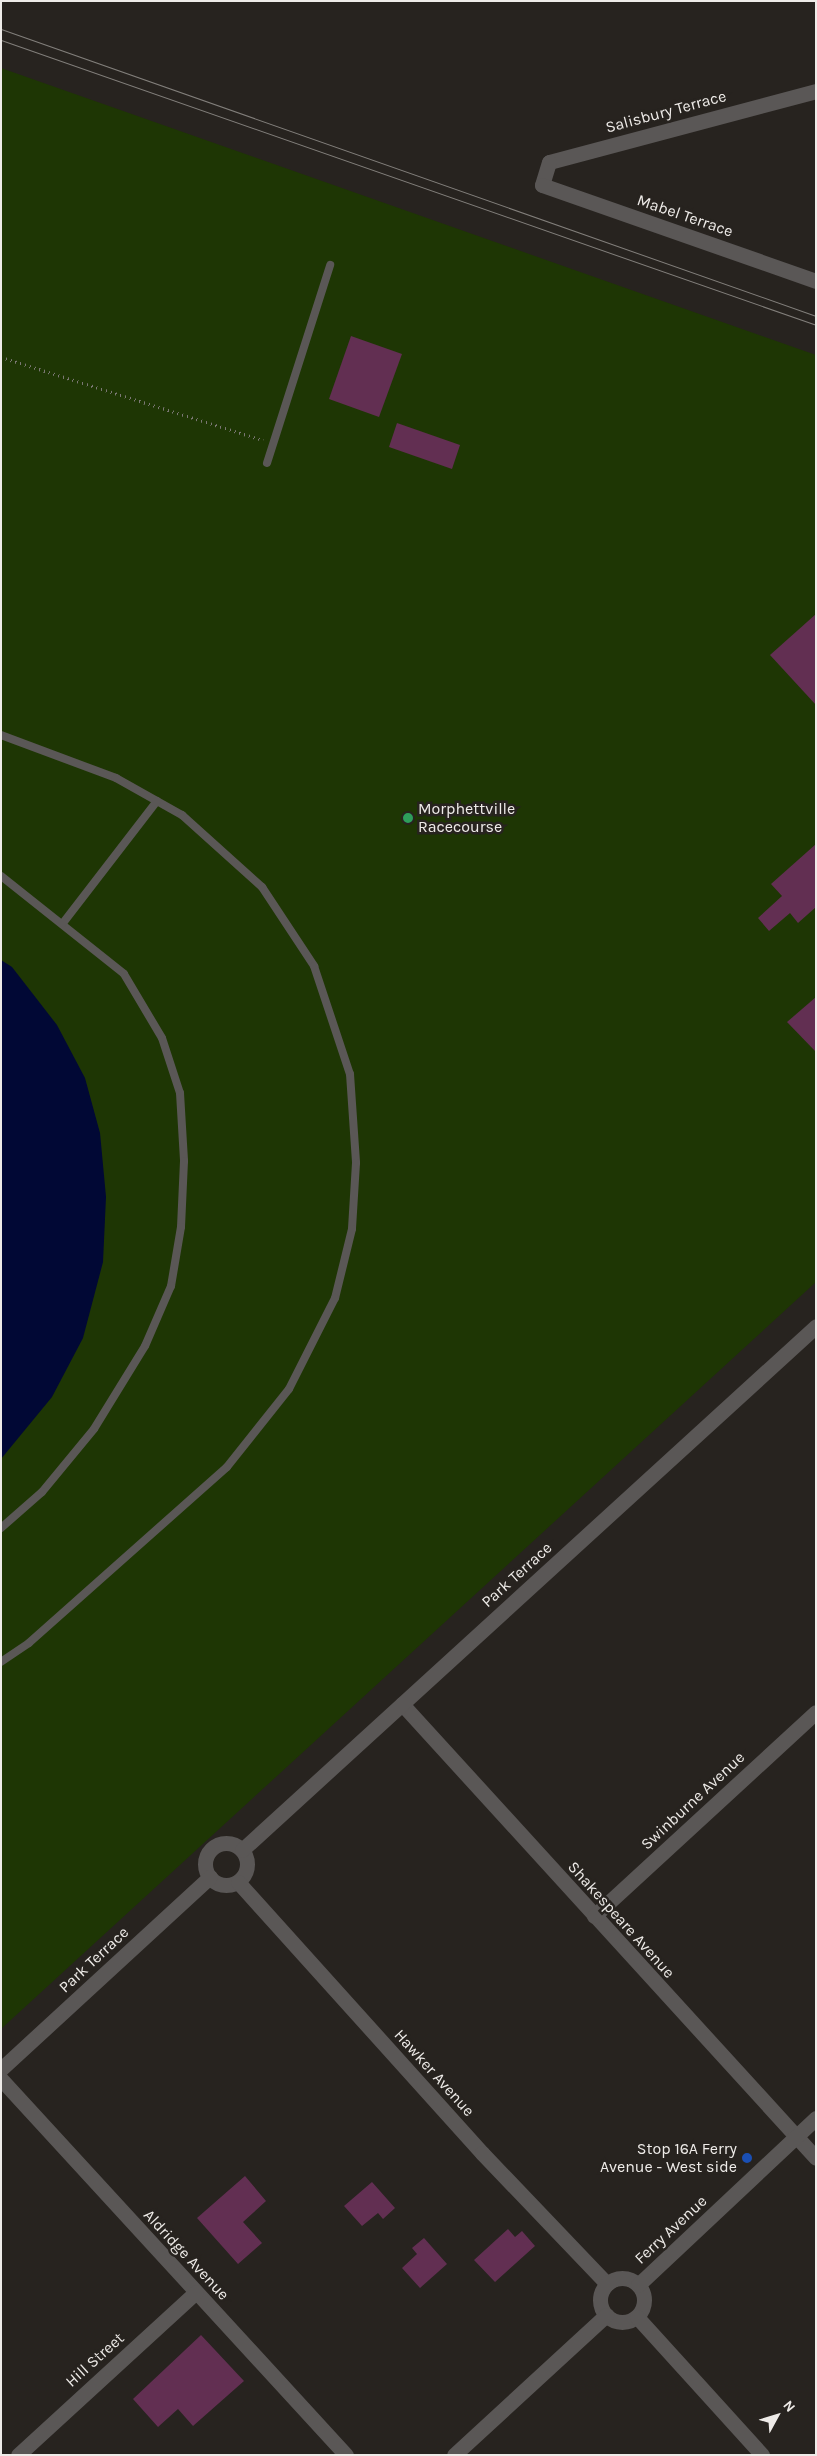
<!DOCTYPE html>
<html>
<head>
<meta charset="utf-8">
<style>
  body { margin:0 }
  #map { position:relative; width:817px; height:2456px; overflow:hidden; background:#27231f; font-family:Karla,sans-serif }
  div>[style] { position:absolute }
  .green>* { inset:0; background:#1e3604 }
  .water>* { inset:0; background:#010835 }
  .building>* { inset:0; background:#622f52 }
  .path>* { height:3px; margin-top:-1.5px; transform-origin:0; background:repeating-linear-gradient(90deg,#7b7874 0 1px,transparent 0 5px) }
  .lane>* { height:8px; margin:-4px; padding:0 4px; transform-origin:4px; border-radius:4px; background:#5a5756 }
  .street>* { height:15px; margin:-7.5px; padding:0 7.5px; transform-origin:7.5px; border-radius:7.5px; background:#5a5756 }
  .street>.ring { margin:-7.5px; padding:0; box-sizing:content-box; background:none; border:15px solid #5a5756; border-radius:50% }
  .tram>* { height:1px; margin:-0.5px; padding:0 0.5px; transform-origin:0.5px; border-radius:0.5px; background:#827f7b }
  .dots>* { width:14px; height:14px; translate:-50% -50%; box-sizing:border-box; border:2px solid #27231f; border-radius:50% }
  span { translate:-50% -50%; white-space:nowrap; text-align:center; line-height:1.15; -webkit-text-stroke:5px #27231f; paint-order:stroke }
  .street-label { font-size:16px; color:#eeebe8 }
  .poi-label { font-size:16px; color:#eeebe8 }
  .left { translate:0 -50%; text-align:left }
  .right { translate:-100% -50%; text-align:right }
  .frame { position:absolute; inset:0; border:2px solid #eeebe8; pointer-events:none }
  .north { position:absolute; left:752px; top:2391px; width:50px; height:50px; -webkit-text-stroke:4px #27231f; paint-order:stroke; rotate:51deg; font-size:14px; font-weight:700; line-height:20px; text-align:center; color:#eeebe8 }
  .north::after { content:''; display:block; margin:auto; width:18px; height:22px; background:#eeebe8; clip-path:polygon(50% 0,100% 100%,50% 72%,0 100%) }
</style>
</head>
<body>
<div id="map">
  <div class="green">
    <i style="clip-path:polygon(1px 68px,816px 355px,816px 1282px,1px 2029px)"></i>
  </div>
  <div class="water">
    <i style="clip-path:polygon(1px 960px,12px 967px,57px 1025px,85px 1078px,100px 1133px,106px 1197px,103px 1262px,83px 1338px,52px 1397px,1px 1459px)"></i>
  </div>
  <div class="building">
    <i style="clip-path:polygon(351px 336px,402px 354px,379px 417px,329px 399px)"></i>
    <i style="clip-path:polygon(397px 423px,460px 445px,452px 469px,389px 447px)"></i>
    <i style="clip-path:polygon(816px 614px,816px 705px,770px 655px)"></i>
    <i style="clip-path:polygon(816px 844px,816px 907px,798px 923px,790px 913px,769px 931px,758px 918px,782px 896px,771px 884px)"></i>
    <i style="clip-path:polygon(816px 997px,816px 1052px,787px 1022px)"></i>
    <i style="clip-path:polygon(245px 2176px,266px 2201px,243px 2222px,262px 2243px,238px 2264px,197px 2218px)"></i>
    <i style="clip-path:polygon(372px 2182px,395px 2208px,383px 2219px,378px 2213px,362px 2226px,344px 2206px)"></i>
    <i style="clip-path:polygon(508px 2229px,515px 2237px,522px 2231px,535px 2246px,495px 2282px,474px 2260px)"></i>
    <i style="clip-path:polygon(424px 2238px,447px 2264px,420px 2288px,402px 2268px,417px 2254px,412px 2248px)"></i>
    <i style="clip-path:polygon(201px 2335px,244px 2381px,193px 2426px,178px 2409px,158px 2427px,133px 2399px)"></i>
  </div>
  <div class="path">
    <i style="left:1px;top:357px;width:275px;rotate:17.6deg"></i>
  </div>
  <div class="lane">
    <i style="left:267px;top:463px;width:208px;rotate:-72.3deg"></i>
    <i style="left:1px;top:735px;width:123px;rotate:20.5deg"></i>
    <i style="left:116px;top:778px;width:76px;rotate:29.3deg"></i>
    <i style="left:182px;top:815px;width:108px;rotate:42deg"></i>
    <i style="left:262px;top:887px;width:95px;rotate:56.6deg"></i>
    <i style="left:314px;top:966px;width:114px;rotate:71.6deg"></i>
    <i style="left:350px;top:1074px;width:89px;rotate:86.1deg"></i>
    <i style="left:356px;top:1163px;width:66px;rotate:93.5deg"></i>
    <i style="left:352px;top:1229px;width:71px;rotate:103.8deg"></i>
    <i style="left:335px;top:1298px;width:102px;rotate:116.8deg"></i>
    <i style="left:289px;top:1389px;width:100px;rotate:128.5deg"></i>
    <i style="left:227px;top:1467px;width:265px;rotate:138.4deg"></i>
    <i style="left:29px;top:1643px;width:34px;rotate:146deg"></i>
    <i style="left:1px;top:876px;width:157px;rotate:38.5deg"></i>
    <i style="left:124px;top:974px;width:74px;rotate:59.3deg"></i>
    <i style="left:162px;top:1038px;width:58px;rotate:71.9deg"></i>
    <i style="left:180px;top:1093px;width:68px;rotate:86.6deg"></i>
    <i style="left:184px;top:1161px;width:66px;rotate:92.6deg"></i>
    <i style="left:181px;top:1227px;width:60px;rotate:99.6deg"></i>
    <i style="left:171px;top:1286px;width:65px;rotate:113.4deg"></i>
    <i style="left:145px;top:1346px;width:97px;rotate:121.6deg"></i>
    <i style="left:94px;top:1429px;width:82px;rotate:129.5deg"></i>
    <i style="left:42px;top:1492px;width:55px;rotate:138.7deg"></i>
    <i style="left:63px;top:923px;width:154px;rotate:-52.4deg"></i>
  </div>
  <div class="street">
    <i style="left:816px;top:91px;width:276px;rotate:165.1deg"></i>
    <i style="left:549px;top:162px;width:24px;rotate:107deg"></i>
    <i style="left:542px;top:185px;width:290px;rotate:19.3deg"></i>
    <i style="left:402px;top:1704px;width:614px;rotate:47.64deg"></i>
    <i class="ring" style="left:205px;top:1843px;width:27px;height:27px"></i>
    <i style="left:242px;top:1850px;width:777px;rotate:-42.39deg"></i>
    <i style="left:238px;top:1882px;width:365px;rotate:48deg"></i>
    <i style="left:482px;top:2153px;width:181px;rotate:46.3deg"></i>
    <i style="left:594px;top:1916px;width:301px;rotate:-42.6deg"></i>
    <i style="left:1px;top:2069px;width:284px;rotate:-42.6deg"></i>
    <i style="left:1px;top:2079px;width:510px;rotate:47.46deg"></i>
    <i class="ring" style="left:600px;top:2278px;width:29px;height:29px"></i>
    <i style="left:638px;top:2285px;width:244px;rotate:-43.2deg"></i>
    <i style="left:637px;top:2317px;width:186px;rotate:47.8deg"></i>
    <i style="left:18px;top:2455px;width:241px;rotate:-42.5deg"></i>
    <i style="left:454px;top:2455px;width:207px;rotate:-42.6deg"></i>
  </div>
  <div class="tram">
    <i style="left:1px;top:29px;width:864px;rotate:19.4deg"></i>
    <i style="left:1px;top:40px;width:863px;rotate:19.27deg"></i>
  </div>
  <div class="dots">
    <i style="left:408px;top:818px;background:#2e9e5b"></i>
    <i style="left:747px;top:2158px;background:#1a4fb4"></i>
  </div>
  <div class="street-label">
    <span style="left:666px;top:112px;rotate:-15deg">Salisbury Terrace</span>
    <span style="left:685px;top:216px;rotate:19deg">Mabel Terrace</span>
    <span style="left:517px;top:1575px;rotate:-42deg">Park Terrace</span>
    <span style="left:693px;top:1801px;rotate:-43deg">Swinburne Avenue</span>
    <span style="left:621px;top:1920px;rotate:48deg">Shakespeare Avenue</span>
    <span style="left:94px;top:1960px;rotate:-43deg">Park Terrace</span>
    <span style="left:434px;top:2073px;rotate:48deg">Hawker Avenue</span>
    <span style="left:671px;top:2230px;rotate:-43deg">Ferry Avenue</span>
    <span style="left:186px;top:2255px;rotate:47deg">Aldridge Avenue</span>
    <span style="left:95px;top:2360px;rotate:-42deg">Hill Street</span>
  </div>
  <div class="poi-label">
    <span class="left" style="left:418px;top:818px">Morphettville<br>Racecourse</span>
    <span class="right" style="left:737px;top:2158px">Stop 16A Ferry<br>Avenue - West side</span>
  </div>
  <div class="frame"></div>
  <div class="north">N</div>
</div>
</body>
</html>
